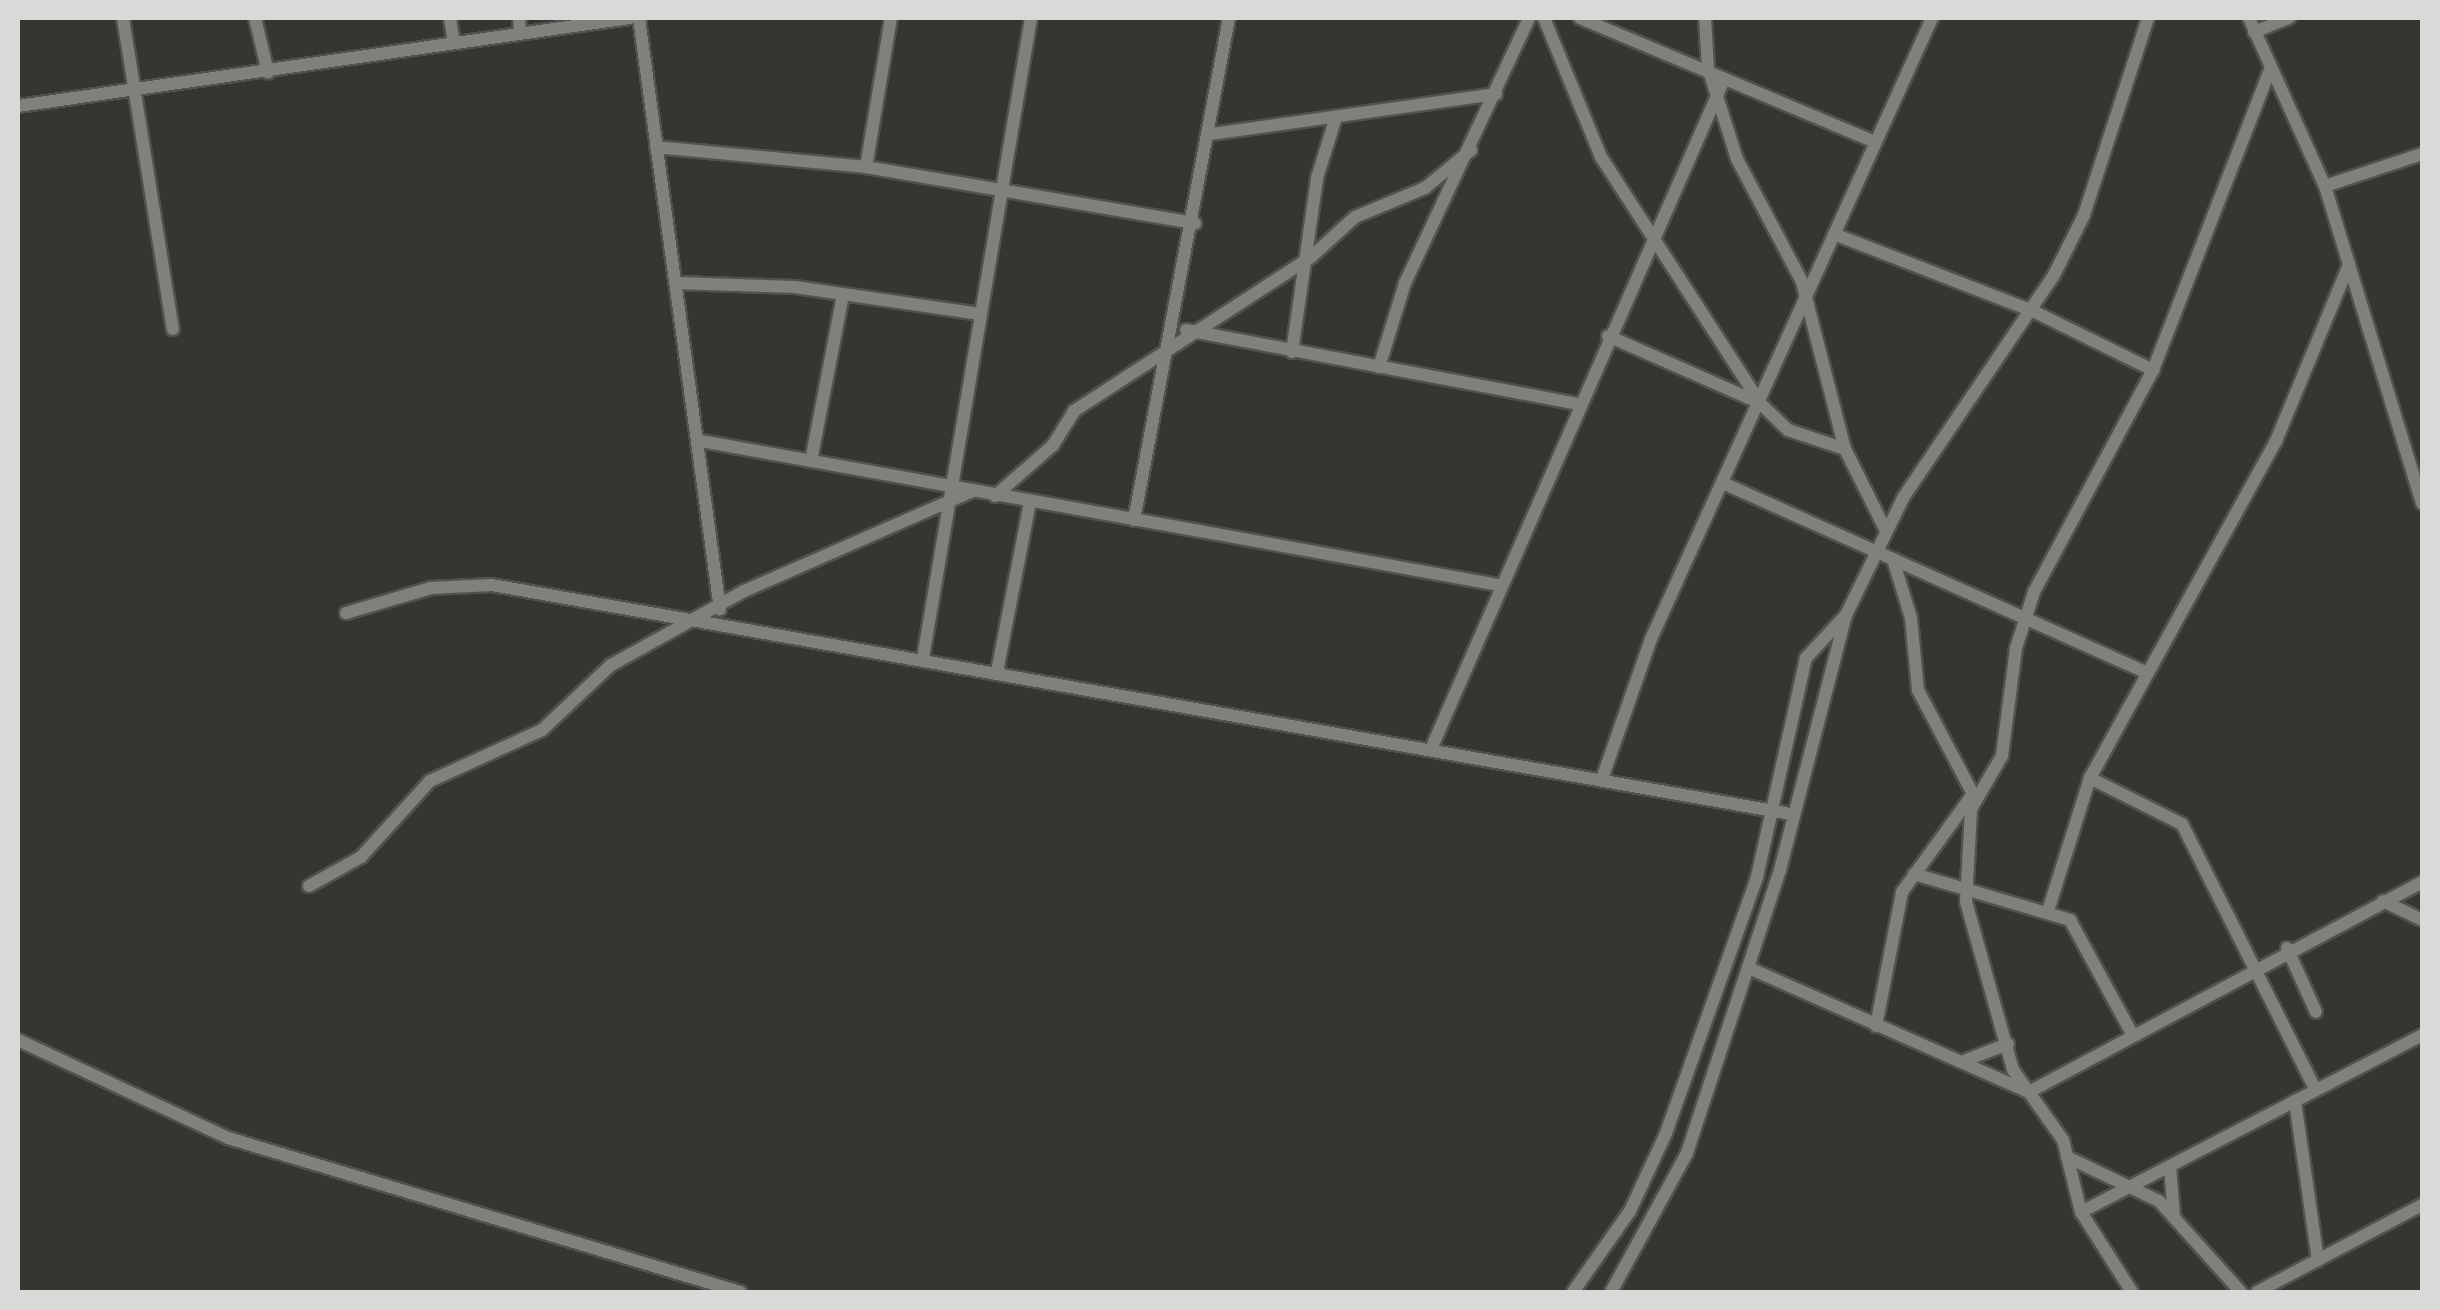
<!DOCTYPE html>
<html>
<head>
<meta charset="utf-8">
<style>
  body { margin:0 }
  #map { position:relative; width:2440px; height:1310px; overflow:hidden; background:#363532; font-family:Poppins,sans-serif }
  div>[style] { position:absolute }
  .roads { filter:drop-shadow(2px 0 #53514f) drop-shadow(-2px 0 #53514f) drop-shadow(0 2px #53514f) drop-shadow(0 -2px #53514f) }
  .minor>* { height:12px; margin:-6px; padding:0 6px; transform-origin:6px; border-radius:6px; background:#82807d }
  span { translate:-50% -50%; white-space:nowrap; text-align:center; line-height:1.15; -webkit-text-stroke:10px #363532; paint-order:stroke }
  .frame { position:absolute; inset:0; border:20px solid #dad9d8; pointer-events:none }
</style>
</head>
<body>
<div id="map">
  <div class="roads">
    <div class="minor">
      <i style="left:123px;top:18px;width:315px;rotate:80.9deg"></i>
      <i style="left:255px;top:18px;width:56px;rotate:76.5deg"></i>
      <i style="left:450px;top:18px;width:24px;rotate:81deg"></i>
      <i style="left:519px;top:18px;width:14px;rotate:86deg"></i>
      <i style="left:639px;top:18px;width:597px;rotate:82.2deg"></i>
      <i style="left:1544px;top:18px;width:150px;rotate:67.7deg"></i>
      <i style="left:1601px;top:157px;width:293px;rotate:57.1deg"></i>
      <i style="left:1760px;top:403px;width:39px;rotate:44deg"></i>
      <i style="left:1788px;top:430px;width:60px;rotate:18.4deg"></i>
      <i style="left:1580px;top:18px;width:320px;rotate:22.8deg"></i>
      <i style="left:1705px;top:18px;width:50px;rotate:86.6deg"></i>
      <i style="left:1708px;top:68px;width:96px;rotate:72.3deg"></i>
      <i style="left:1737px;top:159px;width:139px;rotate:62.1deg"></i>
      <i style="left:1802px;top:282px;width:172px;rotate:75.6deg"></i>
      <i style="left:1845px;top:449px;width:89px;rotate:63.4deg"></i>
      <i style="left:2249px;top:18px;width:184px;rotate:65.7deg"></i>
      <i style="left:2325px;top:186px;width:332px;rotate:73deg"></i>
      <i style="left:2254px;top:32px;width:38px;rotate:-22deg"></i>
      <i style="left:18px;top:106px;width:618px;rotate:-8.18deg"></i>
      <i style="left:1211px;top:134px;width:288px;rotate:-8deg"></i>
      <i style="left:656px;top:147px;width:211px;rotate:5.4deg"></i>
      <i style="left:866px;top:167px;width:334px;rotate:9.7deg"></i>
      <i style="left:866px;top:167px;width:151px;rotate:-80.5deg"></i>
      <i style="left:2325px;top:186px;width:102px;rotate:-18.3deg"></i>
      <i style="left:1834px;top:234px;width:213px;rotate:21.2deg"></i>
      <i style="left:2033px;top:311px;width:134px;rotate:26.2deg"></i>
      <i style="left:677px;top:283px;width:118px;rotate:1.9deg"></i>
      <i style="left:795px;top:287px;width:187px;rotate:8.3deg"></i>
      <i style="left:1186px;top:330px;width:397px;rotate:10.7deg"></i>
      <i style="left:1608px;top:336px;width:166px;rotate:23.8deg"></i>
      <i style="left:1292px;top:352px;width:176px;rotate:-81.8deg"></i>
      <i style="left:1317px;top:178px;width:64px;rotate:-72.7deg"></i>
      <i style="left:1379px;top:367px;width:88px;rotate:-72.8deg"></i>
      <i style="left:1405px;top:283px;width:293px;rotate:-64.9deg"></i>
      <i style="left:701px;top:441px;width:811px;rotate:10.23deg"></i>
      <i style="left:811px;top:461px;width:169px;rotate:-79.1deg"></i>
      <i style="left:1725px;top:484px;width:461px;rotate:24.1deg"></i>
      <i style="left:995px;top:496px;width:77px;rotate:-41.3deg"></i>
      <i style="left:1053px;top:445px;width:40px;rotate:-58deg"></i>
      <i style="left:1074px;top:411px;width:283px;rotate:-33deg"></i>
      <i style="left:1311px;top:257px;width:59px;rotate:-42.3deg"></i>
      <i style="left:1355px;top:217px;width:76px;rotate:-22.5deg"></i>
      <i style="left:1425px;top:188px;width:60px;rotate:-39.6deg"></i>
      <i style="left:1134px;top:520px;width:511px;rotate:-79.28deg"></i>
      <i style="left:346px;top:613px;width:89px;rotate:-16.4deg"></i>
      <i style="left:431px;top:588px;width:61px;rotate:-2.8deg"></i>
      <i style="left:492px;top:585px;width:1319px;rotate:10deg"></i>
      <i style="left:923px;top:658px;width:649px;rotate:-80.42deg"></i>
      <i style="left:997px;top:672px;width:173px;rotate:-79deg"></i>
      <i style="left:1431px;top:749px;width:728px;rotate:-66.36deg"></i>
      <i style="left:2090px;top:778px;width:103px;rotate:26.6deg"></i>
      <i style="left:2182px;top:824px;width:298px;rotate:63.3deg"></i>
      <i style="left:1602px;top:779px;width:148px;rotate:-70.7deg"></i>
      <i style="left:1651px;top:639px;width:682px;rotate:-65.65deg"></i>
      <i style="left:1914px;top:874px;width:163px;rotate:16.4deg"></i>
      <i style="left:2070px;top:920px;width:128px;rotate:61.4deg"></i>
      <i style="left:309px;top:886px;width:60px;rotate:-29.1deg"></i>
      <i style="left:361px;top:857px;width:103px;rotate:-47.8deg"></i>
      <i style="left:430px;top:781px;width:123px;rotate:-24.5deg"></i>
      <i style="left:542px;top:730px;width:95px;rotate:-43.3deg"></i>
      <i style="left:611px;top:665px;width:152px;rotate:-29.1deg"></i>
      <i style="left:744px;top:591px;width:248px;rotate:-23.6deg"></i>
      <i style="left:2383px;top:901px;width:43px;rotate:26deg"></i>
      <i style="left:2048px;top:911px;width:139px;rotate:-72.5deg"></i>
      <i style="left:2090px;top:778px;width:385px;rotate:-61.1deg"></i>
      <i style="left:2276px;top:441px;width:191px;rotate:-67.5deg"></i>
      <i style="left:2287px;top:948px;width:70px;rotate:65.6deg"></i>
      <i style="left:1749px;top:968px;width:306px;rotate:23.9deg"></i>
      <i style="left:2029px;top:1092px;width:446px;rotate:-28.1deg"></i>
      <i style="left:1876px;top:1026px;width:136px;rotate:-79deg"></i>
      <i style="left:1902px;top:892px;width:121px;rotate:-54.1deg"></i>
      <i style="left:1973px;top:794px;width:118px;rotate:-117.9deg"></i>
      <i style="left:1918px;top:690px;width:72px;rotate:-95.6deg"></i>
      <i style="left:1911px;top:618px;width:62px;rotate:-107deg"></i>
      <i style="left:18px;top:1040px;width:232px;rotate:25deg"></i>
      <i style="left:228px;top:1138px;width:535px;rotate:16.74deg"></i>
      <i style="left:1966px;top:1060px;width:45px;rotate:-20.9deg"></i>
      <i style="left:2295px;top:1101px;width:161px;rotate:81.8deg"></i>
      <i style="left:2067px;top:1157px;width:102px;rotate:25.6deg"></i>
      <i style="left:2159px;top:1201px;width:122px;rotate:48deg"></i>
      <i style="left:2170px;top:1166px;width:51px;rotate:85.5deg"></i>
      <i style="left:2081px;top:1212px;width:384px;rotate:-27.4deg"></i>
      <i style="left:1573px;top:1292px;width:99px;rotate:-54.9deg"></i>
      <i style="left:1630px;top:1211px;width:86px;rotate:-65.2deg"></i>
      <i style="left:1666px;top:1133px;width:272px;rotate:-70.4deg"></i>
      <i style="left:1757px;top:877px;width:224px;rotate:-77.4deg"></i>
      <i style="left:1806px;top:658px;width:56px;rotate:-47.2deg"></i>
      <i style="left:1611px;top:1292px;width:158px;rotate:-61.3deg"></i>
      <i style="left:1687px;top:1153px;width:298px;rotate:-71.8deg"></i>
      <i style="left:1780px;top:870px;width:263px;rotate:-75.5deg"></i>
      <i style="left:1846px;top:615px;width:130px;rotate:-64deg"></i>
      <i style="left:1903px;top:498px;width:269px;rotate:-55.9deg"></i>
      <i style="left:2054px;top:275px;width:67px;rotate:-63.4deg"></i>
      <i style="left:2084px;top:215px;width:207px;rotate:-72deg"></i>
      <i style="left:2132px;top:1292px;width:95px;rotate:-122.5deg"></i>
      <i style="left:2081px;top:1212px;width:74px;rotate:-104deg"></i>
      <i style="left:2063px;top:1140px;width:86px;rotate:-125.5deg"></i>
      <i style="left:2013px;top:1070px;width:174px;rotate:-105.6deg"></i>
      <i style="left:1966px;top:902px;width:93px;rotate:-86.9deg"></i>
      <i style="left:1971px;top:809px;width:61px;rotate:-59.7deg"></i>
      <i style="left:2002px;top:756px;width:109px;rotate:-82.6deg"></i>
      <i style="left:2016px;top:648px;width:59px;rotate:-72.2deg"></i>
      <i style="left:2034px;top:592px;width:252px;rotate:-61.8deg"></i>
      <i style="left:2153px;top:370px;width:322px;rotate:-68.7deg"></i>
      <i style="left:2257px;top:1292px;width:187px;rotate:-27.8deg"></i>
    </div>
  </div>
  <div class="frame"></div>
</div>
</body>
</html>
